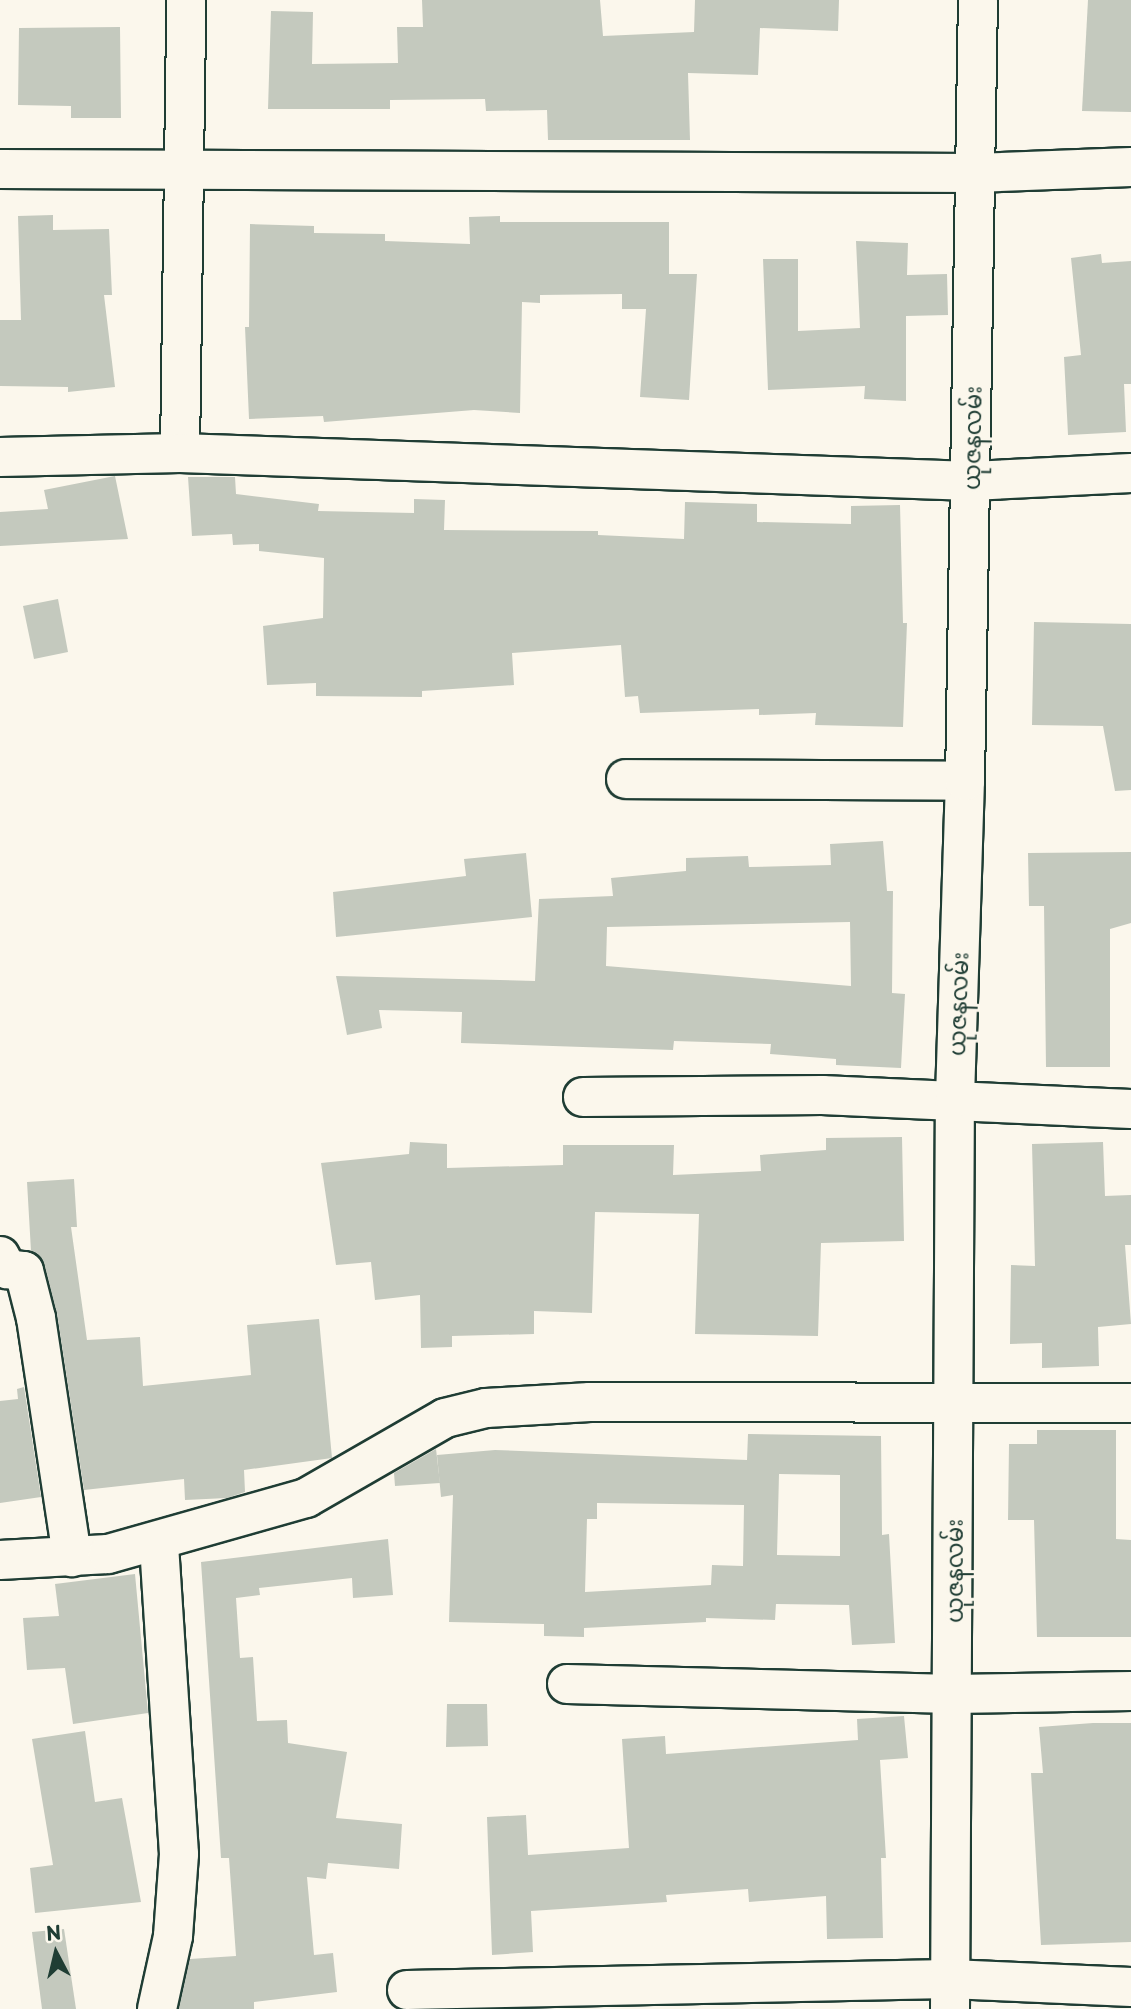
<!DOCTYPE html>
<html>
<head>
<meta charset="utf-8">
<style>
  body { margin:0 }
  #map { position:relative; width:1131px; height:2009px; overflow:hidden; background:#fbf7ec; font-family:"Playpen Sans","Noto Sans Myanmar",sans-serif }
  div>[style] { position:absolute }
  .building>* { inset:0; background:#c4c9be }
  .roads { filter:drop-shadow(2px 0 #1f3d34) drop-shadow(-2px 0 #1f3d34) drop-shadow(0 2px #1f3d34) drop-shadow(0 -2px #1f3d34) }
  .minor>* { height:38px; margin:-19px; padding:0 19px; transform-origin:19px; border-radius:19px; background:#fbf7ec }
  .tertiary>* { height:38px; margin:-19px; padding:0 19px; transform-origin:19px; border-radius:19px; background:#fbf7ec }
  span { translate:-50% -50%; white-space:nowrap; text-align:center; line-height:1.15; -webkit-text-stroke:6px #fbf7ec; paint-order:stroke }
  .street-label { font-size:23px; color:#1f3d34 }
  .north { position:absolute; left:21px; top:1918px; width:70px; height:70px; -webkit-text-stroke:5px #fbf7ec; paint-order:stroke; rotate:353deg; font-size:19px; font-weight:700; line-height:28px; text-align:center; color:#1f3d34 }
  .north::after { content:''; display:block; margin:auto; width:24px; height:32px; background:#1f3d34; clip-path:polygon(50% 0,100% 100%,50% 72%,0 100%) }
</style>
</head>
<body>
<div id="map">
  <div class="building">
    <i style="clip-path:polygon(422px 0,600px 0,603px 36px,694px 32px,695px 0,839px 0,838px 31px,760px 28px,758px 75px,688px 73px,690px 140px,548px 140px,547px 110px,486px 111px,485px 99px,390px 100px,390px 109px,268px 109px,271px 11px,313px 12px,312px 64px,398px 63px,397px 27px,423px 27px)"></i>
    <i style="clip-path:polygon(1088px 0,1131px 0,1131px 112px,1082px 111px)"></i>
    <i style="clip-path:polygon(120px 27px,121px 118px,71px 118px,71px 106px,18px 105px,19px 28px)"></i>
    <i style="clip-path:polygon(53px 215px,53px 230px,109px 229px,112px 295px,104px 295px,115px 387px,68px 392px,68px 387px,0 386px,0 320px,21px 320px,18px 216px)"></i>
    <i style="clip-path:polygon(500px 216px,500px 222px,669px 222px,669px 274px,697px 274px,689px 400px,640px 397px,646px 309px,622px 309px,622px 294px,540px 295px,540px 303px,522px 302px,520px 413px,474px 410px,324px 422px,323px 416px,249px 419px,245px 327px,249px 327px,250px 224px,314px 226px,314px 233px,385px 234px,385px 241px,470px 244px,469px 217px)"></i>
    <i style="clip-path:polygon(856px 241px,908px 243px,907px 275px,947px 274px,948px 315px,906px 316px,906px 401px,864px 399px,865px 386px,768px 390px,763px 259px,798px 259px,798px 331px,860px 328px)"></i>
    <i style="clip-path:polygon(1101px 254px,1102px 263px,1131px 261px,1131px 384px,1124px 384px,1126px 432px,1068px 435px,1064px 357px,1081px 355px,1071px 258px)"></i>
    <i style="clip-path:polygon(115px 476px,128px 539px,0 546px,0 512px,48px 509px,44px 490px)"></i>
    <i style="clip-path:polygon(188px 477px,235px 477px,236px 494px,319px 504px,318px 511px,414px 513px,414px 499px,445px 500px,444px 530px,598px 531px,598px 535px,684px 539px,685px 502px,757px 504px,757px 522px,851px 524px,851px 506px,900px 505px,903px 623px,907px 623px,903px 727px,815px 725px,816px 713px,759px 715px,759px 709px,640px 713px,638px 696px,625px 697px,621px 645px,512px 653px,514px 685px,422px 691px,422px 697px,316px 696px,316px 683px,267px 685px,263px 626px,323px 618px,324px 558px,259px 551px,259px 544px,233px 545px,232px 534px,192px 536px)"></i>
    <i style="clip-path:polygon(58px 599px,68px 652px,34px 659px,23px 606px)"></i>
    <i style="clip-path:polygon(1034px 622px,1131px 624px,1131px 790px,1115px 791px,1103px 726px,1032px 725px)"></i>
    <i style="clip-path:polygon(evenodd,883px 841px,887px 891px,893px 891px,892px 993px,905px 994px,901px 1068px,836px 1065px,836px 1059px,770px 1054px,771px 1044px,674px 1041px,673px 1050px,461px 1043px,462px 1012px,379px 1010px,382px 1028px,347px 1035px,336px 976px,535px 981px,539px 899px,613px 896px,611px 878px,686px 871px,686px 858px,748px 856px,749px 867px,831px 865px,830px 844px,883px 841px,850px 922px,851px 986px,606px 966px,607px 927px,850px 922px)"></i>
    <i style="clip-path:polygon(1131px 852px,1131px 923px,1110px 929px,1110px 1067px,1046px 1067px,1044px 906px,1029px 906px,1028px 853px)"></i>
    <i style="clip-path:polygon(526px 853px,532px 917px,336px 937px,333px 892px,466px 876px,464px 859px)"></i>
    <i style="clip-path:polygon(902px 1137px,904px 1241px,821px 1243px,818px 1336px,695px 1334px,699px 1214px,595px 1212px,592px 1313px,534px 1311px,534px 1334px,452px 1336px,452px 1347px,421px 1348px,420px 1295px,375px 1300px,371px 1262px,336px 1265px,321px 1163px,409px 1154px,410px 1142px,447px 1144px,447px 1168px,563px 1165px,563px 1145px,674px 1145px,673px 1175px,761px 1171px,760px 1155px,826px 1150px,826px 1138px)"></i>
    <i style="clip-path:polygon(1103px 1142px,1105px 1196px,1131px 1195px,1131px 1245px,1125px 1245px,1131px 1324px,1098px 1327px,1099px 1366px,1042px 1368px,1042px 1343px,1010px 1344px,1011px 1265px,1035px 1266px,1032px 1144px)"></i>
    <i style="clip-path:polygon(74px 1179px,77px 1227px,71px 1227px,87px 1340px,140px 1337px,143px 1386px,251px 1375px,247px 1325px,319px 1319px,332px 1458px,244px 1470px,245px 1492px,227px 1498px,185px 1500px,184px 1479px,84px 1490px,57px 1313px,45px 1266px,31px 1251px,27px 1182px)"></i>
    <i style="clip-path:polygon(24px 1387px,41px 1497px,0 1503px,0 1401px,18px 1399px,17px 1389px)"></i>
    <i style="clip-path:polygon(1037px 1430px,1116px 1430px,1116px 1539px,1131px 1540px,1131px 1637px,1037px 1637px,1034px 1520px,1008px 1520px,1009px 1444px,1037px 1444px)"></i>
    <i style="clip-path:polygon(evenodd,748px 1434px,881px 1436px,882px 1535px,889px 1534px,895px 1643px,852px 1645px,849px 1605px,776px 1604px,775px 1620px,706px 1618px,706px 1622px,584px 1628px,584px 1637px,544px 1636px,544px 1624px,449px 1622px,453px 1495px,441px 1497px,437px 1455px,495px 1450px,747px 1460px,748px 1434px,779px 1474px,840px 1475px,840px 1556px,777px 1555px,779px 1474px,748px 1434px,597px 1503px,744px 1505px,743px 1566px,712px 1565px,711px 1585px,585px 1592px,587px 1519px,597px 1519px,597px 1503px)"></i>
    <i style="clip-path:polygon(436px 1449px,440px 1483px,395px 1486px,394px 1473px)"></i>
    <i style="clip-path:polygon(388px 1539px,393px 1595px,353px 1598px,352px 1578px,259px 1588px,260px 1595px,236px 1598px,240px 1658px,253px 1657px,257px 1721px,287px 1720px,288px 1743px,347px 1752px,336px 1818px,402px 1824px,399px 1869px,328px 1863px,326px 1879px,307px 1877px,314px 1955px,333px 1953px,337px 1992px,254px 2002px,254px 2009px,179px 2009px,190px 1959px,236px 1956px,229px 1858px,221px 1858px,201px 1562px)"></i>
    <i style="clip-path:polygon(135px 1574px,148px 1713px,73px 1724px,65px 1668px,27px 1670px,23px 1618px,59px 1616px,55px 1584px)"></i>
    <i style="clip-path:polygon(447px 1704px,487px 1704px,488px 1746px,446px 1747px)"></i>
    <i style="clip-path:polygon(904px 1716px,908px 1758px,880px 1760px,886px 1858px,881px 1858px,883px 1938px,827px 1939px,826px 1896px,749px 1902px,748px 1889px,666px 1895px,667px 1902px,531px 1911px,533px 1952px,492px 1955px,487px 1817px,526px 1815px,528px 1855px,629px 1848px,622px 1739px,665px 1736px,666px 1754px,858px 1740px,857px 1719px)"></i>
    <i style="clip-path:polygon(1093px 1723px,1131px 1723px,1131px 1942px,1041px 1945px,1031px 1773px,1043px 1773px,1039px 1727px)"></i>
    <i style="clip-path:polygon(85px 1731px,95px 1802px,122px 1798px,141px 1902px,35px 1913px,30px 1868px,53px 1865px,32px 1739px)"></i>
    <i style="clip-path:polygon(64px 1929px,76px 2009px,42px 2009px,32px 1932px)"></i>
  </div>
  <div class="roads">
    <div class="minor">
      <i style="left:0;top:169px;width:975px;rotate:0.24deg"></i>
      <i style="left:975px;top:173px;width:156px;rotate:-2.2deg"></i>
      <i style="left:180px;top:453px;width:453px;rotate:-89.2deg"></i>
      <i style="left:0;top:457px;width:180px;rotate:-1.3deg"></i>
      <i style="left:180px;top:453px;width:792px;rotate:2.02deg"></i>
      <i style="left:972px;top:481px;width:159px;rotate:-2.9deg"></i>
      <i style="left:626px;top:779px;width:339px;rotate:0.3deg"></i>
      <i style="left:583px;top:1097px;width:239px;rotate:-0.5deg"></i>
      <i style="left:822px;top:1095px;width:309px;rotate:2.6deg"></i>
      <i style="left:0;top:1256px;width:15px;rotate:62deg"></i>
      <i style="left:7px;top:1269px;width:17px;rotate:7deg"></i>
      <i style="left:24px;top:1271px;width:49px;rotate:75.7deg"></i>
      <i style="left:36px;top:1318px;width:242px;rotate:81.4deg"></i>
      <i style="left:0;top:1560px;width:108px;rotate:-3.2deg"></i>
      <i style="left:108px;top:1554px;width:206px;rotate:-15.8deg"></i>
      <i style="left:306px;top:1498px;width:160px;rotate:-29.9deg"></i>
      <i style="left:445px;top:1418px;width:42px;rotate:-13.7deg"></i>
      <i style="left:486px;top:1408px;width:104px;rotate:-3.3deg"></i>
      <i style="left:590px;top:1402px;width:541px;rotate:0.11deg"></i>
      <i style="left:567px;top:1684px;width:386px;rotate:1.5deg"></i>
      <i style="left:953px;top:1694px;width:178px;rotate:-1deg"></i>
      <i style="left:407px;top:1990px;width:543px;rotate:-1.16deg"></i>
      <i style="left:950px;top:1979px;width:181px;rotate:2.5deg"></i>
      <i style="left:157px;top:2009px;width:75px;rotate:-77.6deg"></i>
      <i style="left:173px;top:1936px;width:82px;rotate:-85.8deg"></i>
      <i style="left:179px;top:1854px;width:312px;rotate:-93.7deg"></i>
    </div>
    <div class="tertiary">
      <i style="left:950px;top:2009px;width:911px;rotate:-89.69deg"></i>
      <i style="left:955px;top:1098px;width:317px;rotate:-88.2deg"></i>
      <i style="left:965px;top:781px;width:781px;rotate:-89.05deg"></i>
    </div>
  </div>
  <div class="street-label">
    <span style="left:972px;top:438px;rotate:-89deg">ယုဇနလမ်း</span>
    <span style="left:958px;top:1004px;rotate:-88deg">ယုဇနလမ်း</span>
    <span style="left:954px;top:1571px;rotate:-90deg">ယုဇနလမ်း</span>
  </div>
  <div class="north">N</div>
</div>
</body>
</html>
